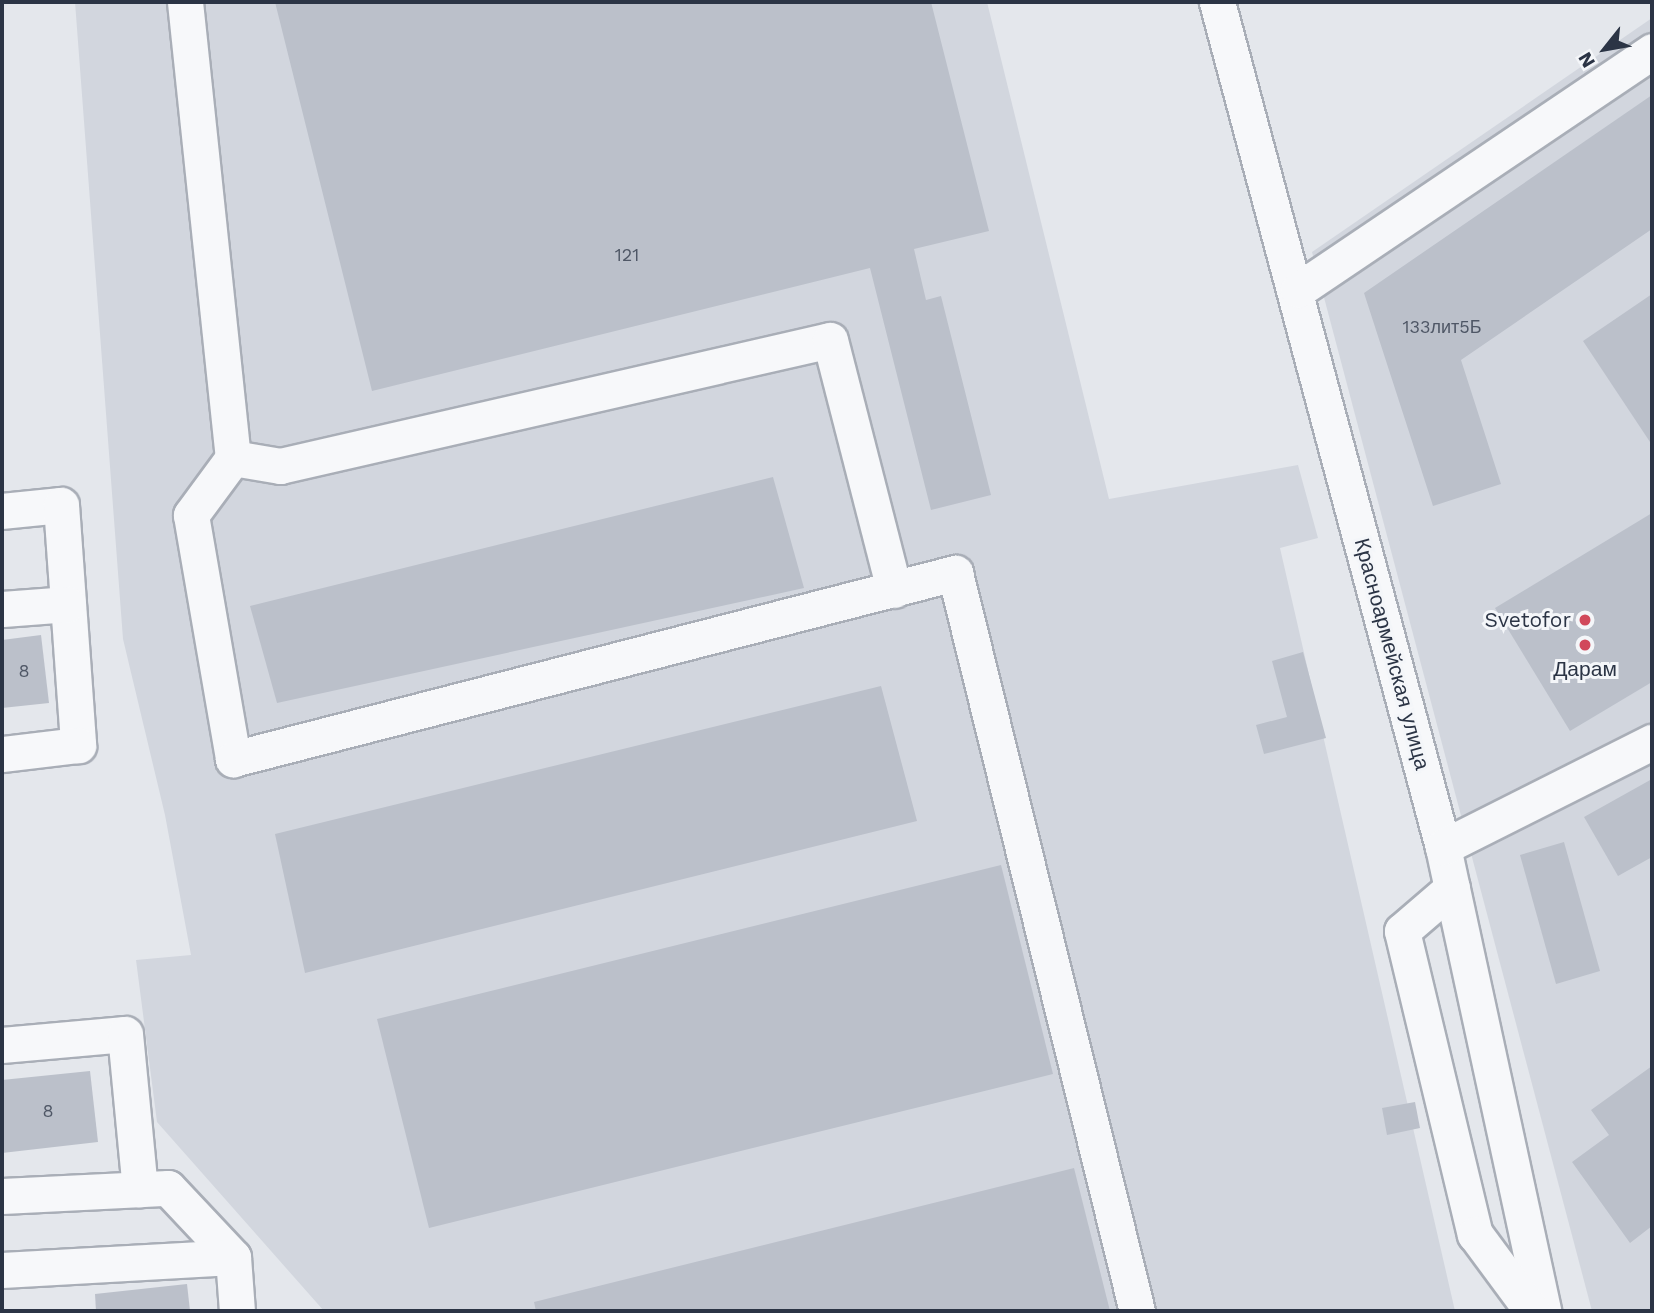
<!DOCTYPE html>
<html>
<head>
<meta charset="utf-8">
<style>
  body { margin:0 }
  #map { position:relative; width:1654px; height:1313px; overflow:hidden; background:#e4e7ec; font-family:"Work Sans",sans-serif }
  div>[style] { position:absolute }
  .built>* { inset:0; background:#d2d6de }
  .building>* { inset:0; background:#bbc0ca }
  .roads { filter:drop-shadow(2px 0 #a9aeb7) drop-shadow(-2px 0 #a9aeb7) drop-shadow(0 2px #a9aeb7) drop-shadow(0 -2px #a9aeb7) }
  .minor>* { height:35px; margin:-17.5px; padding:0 17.5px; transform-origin:17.5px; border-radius:17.5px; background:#f7f8fa }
  .dots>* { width:19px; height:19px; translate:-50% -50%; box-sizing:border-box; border:4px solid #f4f6f9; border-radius:50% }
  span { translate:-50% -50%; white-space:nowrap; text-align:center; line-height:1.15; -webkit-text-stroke:6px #f4f6f9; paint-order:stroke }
  .number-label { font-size:18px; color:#4f5766 }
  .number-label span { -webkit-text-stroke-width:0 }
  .poi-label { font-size:21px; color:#2b3445 }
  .right { translate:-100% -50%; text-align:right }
  .street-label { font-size:21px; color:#2b3445 }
  .frame { position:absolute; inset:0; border:4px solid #2b3445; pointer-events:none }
  .north { position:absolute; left:1570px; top:14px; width:70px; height:70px; -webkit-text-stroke:5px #f4f6f9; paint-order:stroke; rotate:239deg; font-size:19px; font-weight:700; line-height:28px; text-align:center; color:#2b3445 }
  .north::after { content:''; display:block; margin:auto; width:24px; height:32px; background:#2b3445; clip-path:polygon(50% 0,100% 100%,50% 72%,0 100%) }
</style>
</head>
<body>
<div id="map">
  <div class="built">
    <i style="clip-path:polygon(75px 2px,987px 2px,1109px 499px,1298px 465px,1318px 538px,1280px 548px,1455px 1311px,324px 1311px,157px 1122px,136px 960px,191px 955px,165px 815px,123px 639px)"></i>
    <i style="clip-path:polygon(1652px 18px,1652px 1311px,1592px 1311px,1312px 252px)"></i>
  </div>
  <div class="building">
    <i style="clip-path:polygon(275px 2px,931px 2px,989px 231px,914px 249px,926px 300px,941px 296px,991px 495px,931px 510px,870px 268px,372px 391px)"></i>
    <i style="clip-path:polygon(1652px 95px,1652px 229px,1461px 360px,1501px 484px,1433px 506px,1364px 293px)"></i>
    <i style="clip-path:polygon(1652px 294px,1652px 445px,1583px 341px)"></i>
    <i style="clip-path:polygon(773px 477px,804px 588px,277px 703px,250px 606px)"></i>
    <i style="clip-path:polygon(1652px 513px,1652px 682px,1570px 731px,1495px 608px)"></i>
    <i style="clip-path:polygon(41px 635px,49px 703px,2px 708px,2px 640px)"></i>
    <i style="clip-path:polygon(1303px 652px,1326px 738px,1264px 754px,1256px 725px,1287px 717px,1272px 661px)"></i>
    <i style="clip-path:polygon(881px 686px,917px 821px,305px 973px,275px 834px)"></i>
    <i style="clip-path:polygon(1652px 779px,1652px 857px,1618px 876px,1584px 817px)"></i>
    <i style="clip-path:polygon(1564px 842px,1600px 971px,1556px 984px,1520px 855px)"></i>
    <i style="clip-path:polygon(1001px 865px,1053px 1074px,429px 1228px,377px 1019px)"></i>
    <i style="clip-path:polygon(1652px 1066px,1652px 1226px,1630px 1243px,1572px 1162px,1609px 1135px,1591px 1110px)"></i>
    <i style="clip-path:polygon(90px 1071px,98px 1142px,2px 1153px,2px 1080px)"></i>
    <i style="clip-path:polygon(1415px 1102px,1420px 1128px,1387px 1135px,1382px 1108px)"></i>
    <i style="clip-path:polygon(1074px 1168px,1110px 1311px,536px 1311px,534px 1302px)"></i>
    <i style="clip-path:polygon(187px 1284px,190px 1311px,96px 1311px,95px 1294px)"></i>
  </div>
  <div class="roads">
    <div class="minor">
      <i style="left:185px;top:2px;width:459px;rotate:84deg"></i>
      <i style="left:233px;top:458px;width:48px;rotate:9.7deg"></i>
      <i style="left:280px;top:466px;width:564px;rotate:-12.9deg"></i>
      <i style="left:830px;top:340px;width:258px;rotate:75.6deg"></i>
      <i style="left:1217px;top:2px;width:875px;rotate:75.03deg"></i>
      <i style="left:1443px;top:847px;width:475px;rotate:77.8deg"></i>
      <i style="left:1298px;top:290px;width:427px;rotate:-34deg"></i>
      <i style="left:233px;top:458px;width:71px;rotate:126.4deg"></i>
      <i style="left:191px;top:515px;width:248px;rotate:80.2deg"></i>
      <i style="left:233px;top:759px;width:746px;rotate:-14.45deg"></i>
      <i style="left:955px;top:573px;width:760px;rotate:76.15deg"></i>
      <i style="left:2px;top:511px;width:59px;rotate:-5.8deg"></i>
      <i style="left:61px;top:505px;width:241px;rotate:85.9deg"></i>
      <i style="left:78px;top:745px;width:77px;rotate:173.2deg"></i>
      <i style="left:2px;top:609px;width:66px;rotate:-4.3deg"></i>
      <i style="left:1443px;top:847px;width:234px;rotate:-26.7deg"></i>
      <i style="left:1452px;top:888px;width:66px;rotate:139.3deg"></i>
      <i style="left:1402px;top:931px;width:312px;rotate:76.5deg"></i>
      <i style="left:1475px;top:1234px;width:96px;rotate:53.5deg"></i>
      <i style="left:2px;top:1045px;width:123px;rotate:-5.1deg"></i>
      <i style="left:125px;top:1034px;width:156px;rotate:84.5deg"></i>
      <i style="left:2px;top:1196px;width:166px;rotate:-2.8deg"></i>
      <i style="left:168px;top:1188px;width:95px;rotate:46.7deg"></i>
      <i style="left:233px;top:1257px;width:54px;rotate:85.8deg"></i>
      <i style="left:2px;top:1270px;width:231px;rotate:-3.2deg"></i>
    </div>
  </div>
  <div class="dots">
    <i style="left:1585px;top:620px;background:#d1495b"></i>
    <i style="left:1585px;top:645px;background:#d1495b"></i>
  </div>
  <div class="number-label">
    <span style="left:627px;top:255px">121</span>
    <span style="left:1442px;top:327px">133лит5Б</span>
    <span style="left:24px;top:671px">8</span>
    <span style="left:48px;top:1111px">8</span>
  </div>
  <div class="poi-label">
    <span class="right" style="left:1571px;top:620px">Svetofor</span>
    <span style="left:1585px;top:669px">Дарам</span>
  </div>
  <div class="street-label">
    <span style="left:1392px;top:654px;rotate:75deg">Красноармейская улица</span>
  </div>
  <div class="frame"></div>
  <div class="north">N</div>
</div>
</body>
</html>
